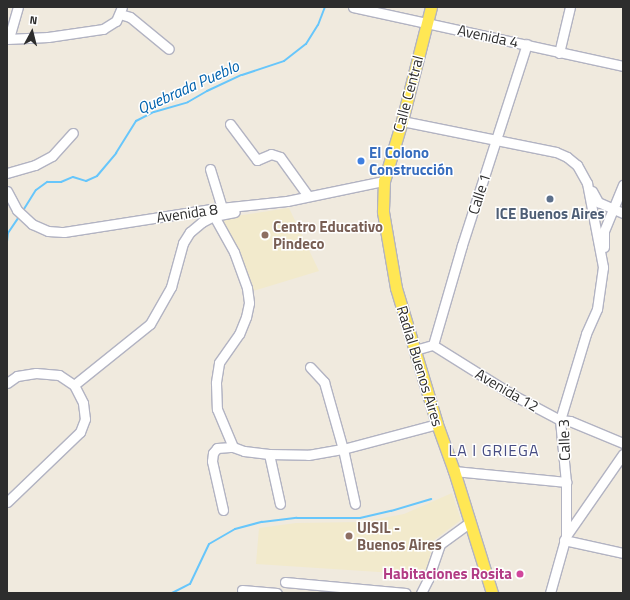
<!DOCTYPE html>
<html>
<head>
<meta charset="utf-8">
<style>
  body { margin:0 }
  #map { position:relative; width:630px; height:600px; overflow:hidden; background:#f0eade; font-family:"Titillium Web",sans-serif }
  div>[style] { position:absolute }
  .education>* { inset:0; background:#f2eacc }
  .stream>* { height:2px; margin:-1px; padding:0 1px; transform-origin:1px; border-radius:1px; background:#67c6fb }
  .roads { filter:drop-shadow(1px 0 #b2b3c2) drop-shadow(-1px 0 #b2b3c2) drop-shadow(0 1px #b2b3c2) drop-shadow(0 -1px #b2b3c2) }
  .minor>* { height:9px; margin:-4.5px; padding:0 4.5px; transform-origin:4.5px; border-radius:4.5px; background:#fff }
  .major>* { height:11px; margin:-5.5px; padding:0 5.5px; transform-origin:5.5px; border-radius:5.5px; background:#ffe754 }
  .dots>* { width:11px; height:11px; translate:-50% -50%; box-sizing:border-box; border:2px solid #fff; border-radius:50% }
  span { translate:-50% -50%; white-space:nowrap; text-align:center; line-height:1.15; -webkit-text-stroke:3px #fff; paint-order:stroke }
  .street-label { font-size:15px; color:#2d2d2d }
  .shop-label { font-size:15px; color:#366cbe; font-weight:700 }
  .left { translate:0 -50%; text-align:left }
  .service-label { font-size:15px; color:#4e5e75; font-weight:700 }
  .education-label { font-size:15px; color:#785e54; font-weight:700 }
  .hotel-label { font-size:15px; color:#b23c85; font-weight:700 }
  .right { translate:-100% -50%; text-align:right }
  .water-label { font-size:16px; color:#0062ae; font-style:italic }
  .neighbourhood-label { font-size:16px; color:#474d83; letter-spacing:1px }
  .frame { position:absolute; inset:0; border:8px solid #2d2d2d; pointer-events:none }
  .north { position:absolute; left:12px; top:12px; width:40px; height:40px; -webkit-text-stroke:3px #fff; paint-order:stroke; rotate:7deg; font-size:11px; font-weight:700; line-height:16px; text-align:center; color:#2d2d2d }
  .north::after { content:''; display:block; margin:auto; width:14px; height:18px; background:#2d2d2d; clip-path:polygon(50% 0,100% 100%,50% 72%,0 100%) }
</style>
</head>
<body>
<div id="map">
  <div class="education">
    <i style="clip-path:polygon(289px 208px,319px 271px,253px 291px,237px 251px,220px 220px,236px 216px)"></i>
    <i style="clip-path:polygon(452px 493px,461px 520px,434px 540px,425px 575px,256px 564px,259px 528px,296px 523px,361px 522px,404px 514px)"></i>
  </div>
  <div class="stream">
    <i style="left:24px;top:209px;width:22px;rotate:-58deg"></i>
    <i style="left:36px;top:190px;width:14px;rotate:-36deg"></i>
    <i style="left:47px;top:182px;width:14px"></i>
    <i style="left:61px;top:182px;width:13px;rotate:-23deg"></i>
    <i style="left:73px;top:177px;width:14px;rotate:17deg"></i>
    <i style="left:86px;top:181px;width:12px;rotate:-24deg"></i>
    <i style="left:97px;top:176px;width:30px;rotate:-50deg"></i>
    <i style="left:116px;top:153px;width:38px;rotate:-58deg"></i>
    <i style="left:136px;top:121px;width:20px;rotate:-27deg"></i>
    <i style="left:154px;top:112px;width:35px;rotate:-16deg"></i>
    <i style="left:188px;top:102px;width:22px;rotate:-30deg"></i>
    <i style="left:207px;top:91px;width:38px;rotate:-25deg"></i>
    <i style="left:242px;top:75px;width:44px;rotate:-18.4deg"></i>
    <i style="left:284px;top:61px;width:28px;rotate:-38deg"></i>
    <i style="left:306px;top:44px;width:22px;rotate:-58deg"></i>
    <i style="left:318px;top:25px;width:19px;rotate:-69deg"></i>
    <i style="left:7px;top:242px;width:9px;rotate:-84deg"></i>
    <i style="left:8px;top:233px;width:18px;rotate:-56deg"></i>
    <i style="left:172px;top:593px;width:20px;rotate:-27deg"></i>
    <i style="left:190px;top:584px;width:44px;rotate:-64.6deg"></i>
    <i style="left:209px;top:544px;width:30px;rotate:-30deg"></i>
    <i style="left:235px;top:529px;width:28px;rotate:-15deg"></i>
    <i style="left:262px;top:522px;width:35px;rotate:-7deg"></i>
    <i style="left:297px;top:518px;width:63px"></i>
    <i style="left:360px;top:518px;width:32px;rotate:-13deg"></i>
    <i style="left:391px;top:511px;width:42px;rotate:-16.7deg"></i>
  </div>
  <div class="roads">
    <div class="minor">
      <i style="left:353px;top:7px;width:276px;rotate:12.3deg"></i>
      <i style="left:120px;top:14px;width:10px;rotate:17deg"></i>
      <i style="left:130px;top:17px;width:50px;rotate:39.4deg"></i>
      <i style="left:9px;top:38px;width:32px;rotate:-74deg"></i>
      <i style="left:7px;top:39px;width:41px;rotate:-2.8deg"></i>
      <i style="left:48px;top:37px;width:56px;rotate:-8.3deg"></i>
      <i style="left:103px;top:29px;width:15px;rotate:-32deg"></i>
      <i style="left:116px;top:21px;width:15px;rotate:-67deg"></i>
      <i style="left:559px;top:53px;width:47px;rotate:-76.6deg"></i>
      <i style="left:402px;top:121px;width:157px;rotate:11.4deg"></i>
      <i style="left:556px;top:152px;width:12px;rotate:24deg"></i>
      <i style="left:567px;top:157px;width:13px;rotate:39deg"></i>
      <i style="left:577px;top:165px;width:21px;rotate:61deg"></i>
      <i style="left:587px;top:183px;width:86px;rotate:79.2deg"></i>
      <i style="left:603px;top:267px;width:42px;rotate:98.1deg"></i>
      <i style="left:597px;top:309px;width:27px;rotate:114deg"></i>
      <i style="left:586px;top:334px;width:90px;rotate:106.8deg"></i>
      <i style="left:560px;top:420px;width:62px;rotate:84.5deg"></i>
      <i style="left:566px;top:482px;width:54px;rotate:90deg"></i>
      <i style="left:566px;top:536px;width:59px;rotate:105.7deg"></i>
      <i style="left:230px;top:124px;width:45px;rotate:53.1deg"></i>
      <i style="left:257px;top:160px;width:15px;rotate:-23deg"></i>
      <i style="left:271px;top:154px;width:9px;rotate:18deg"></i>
      <i style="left:280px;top:157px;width:48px;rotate:54.3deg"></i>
      <i style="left:210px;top:169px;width:41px;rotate:72.9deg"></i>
      <i style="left:7px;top:173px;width:29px;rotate:-16deg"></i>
      <i style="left:35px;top:165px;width:19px;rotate:-28deg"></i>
      <i style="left:52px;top:156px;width:31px;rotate:-48deg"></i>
      <i style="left:7px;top:191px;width:21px;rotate:62deg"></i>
      <i style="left:17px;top:210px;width:21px;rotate:43deg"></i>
      <i style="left:32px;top:224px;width:17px;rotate:24deg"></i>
      <i style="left:48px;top:231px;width:16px;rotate:4deg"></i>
      <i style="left:64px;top:232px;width:149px;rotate:-8.9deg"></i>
      <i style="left:211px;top:209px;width:76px;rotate:-6deg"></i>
      <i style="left:287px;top:201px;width:99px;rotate:-11.7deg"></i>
      <i style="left:592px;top:191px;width:13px;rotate:61deg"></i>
      <i style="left:598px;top:202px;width:27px;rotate:24deg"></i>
      <i style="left:214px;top:216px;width:41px;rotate:60.9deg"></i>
      <i style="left:234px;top:252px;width:38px;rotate:70deg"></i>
      <i style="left:247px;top:288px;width:15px;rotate:82deg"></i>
      <i style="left:249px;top:303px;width:14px;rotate:102deg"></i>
      <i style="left:246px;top:317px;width:18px;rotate:112deg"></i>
      <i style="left:239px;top:334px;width:35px;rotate:125deg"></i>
      <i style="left:219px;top:363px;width:20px;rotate:99deg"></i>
      <i style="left:216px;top:383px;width:26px;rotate:88deg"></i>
      <i style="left:217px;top:409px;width:41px;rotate:67.2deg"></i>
      <i style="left:604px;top:247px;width:16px;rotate:-90deg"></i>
      <i style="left:604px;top:231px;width:50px;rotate:-67.6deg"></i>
      <i style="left:433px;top:345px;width:104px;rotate:-73.8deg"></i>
      <i style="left:462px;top:245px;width:211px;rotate:-72.1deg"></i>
      <i style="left:415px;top:350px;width:19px;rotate:-16deg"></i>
      <i style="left:433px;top:345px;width:94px;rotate:32deg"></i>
      <i style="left:513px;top:395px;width:53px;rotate:28deg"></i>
      <i style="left:560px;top:420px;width:10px;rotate:6deg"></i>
      <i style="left:570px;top:421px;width:57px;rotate:22.5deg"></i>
      <i style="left:310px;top:367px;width:21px;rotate:47deg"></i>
      <i style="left:324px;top:382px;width:70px;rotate:74.2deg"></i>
      <i style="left:343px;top:449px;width:56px;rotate:77.7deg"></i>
      <i style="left:7px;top:383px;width:12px;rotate:-35deg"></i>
      <i style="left:17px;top:376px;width:19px;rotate:-9deg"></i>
      <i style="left:36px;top:373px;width:23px;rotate:5deg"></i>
      <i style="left:59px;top:375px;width:18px;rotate:34deg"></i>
      <i style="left:74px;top:385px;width:20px;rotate:63deg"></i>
      <i style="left:83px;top:403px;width:16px;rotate:83deg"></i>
      <i style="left:85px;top:419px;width:14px;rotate:111deg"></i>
      <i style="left:80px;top:432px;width:101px;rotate:136.2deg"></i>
      <i style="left:74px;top:385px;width:97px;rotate:-38.8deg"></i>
      <i style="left:150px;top:324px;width:43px;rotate:-60.4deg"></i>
      <i style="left:171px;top:287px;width:46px;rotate:-74.7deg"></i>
      <i style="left:183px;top:243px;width:13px;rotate:-58deg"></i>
      <i style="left:190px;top:232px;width:16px;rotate:-40deg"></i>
      <i style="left:202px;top:222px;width:13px;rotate:-27deg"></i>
      <i style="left:214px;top:216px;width:21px;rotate:-11deg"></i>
      <i style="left:269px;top:454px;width:51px;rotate:77.6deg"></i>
      <i style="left:454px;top:471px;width:113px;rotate:5.6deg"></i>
      <i style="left:223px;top:510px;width:50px;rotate:-102.7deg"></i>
      <i style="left:212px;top:461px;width:8px;rotate:-83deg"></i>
      <i style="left:213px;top:453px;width:6px;rotate:-51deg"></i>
      <i style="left:217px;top:448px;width:16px;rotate:-4deg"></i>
      <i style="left:233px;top:447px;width:12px;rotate:20deg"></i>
      <i style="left:244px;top:451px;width:25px;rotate:7deg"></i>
      <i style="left:269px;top:454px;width:39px;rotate:1deg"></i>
      <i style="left:308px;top:455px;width:36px;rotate:-10deg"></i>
      <i style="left:343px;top:449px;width:97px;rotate:-14.9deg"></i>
      <i style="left:566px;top:536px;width:100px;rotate:-55.2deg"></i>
      <i style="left:564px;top:540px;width:60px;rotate:12.4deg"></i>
      <i style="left:285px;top:582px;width:121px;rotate:5.2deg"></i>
      <i style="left:242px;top:590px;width:35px;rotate:5deg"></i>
      <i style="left:421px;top:593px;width:16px;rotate:-63deg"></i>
      <i style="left:428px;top:579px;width:37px;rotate:-71deg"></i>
      <i style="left:440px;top:544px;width:37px;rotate:-36deg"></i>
    </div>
    <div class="major">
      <i style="left:431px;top:7px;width:118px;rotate:104.3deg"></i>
      <i style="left:402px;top:121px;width:63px;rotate:106.7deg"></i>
      <i style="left:384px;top:181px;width:31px;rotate:92deg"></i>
      <i style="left:383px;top:212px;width:77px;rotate:80.3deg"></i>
      <i style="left:396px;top:288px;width:142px;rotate:73.2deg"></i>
      <i style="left:437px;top:424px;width:50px;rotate:70.1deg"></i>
      <i style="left:454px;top:471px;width:128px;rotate:72.7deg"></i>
    </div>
  </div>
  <div class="dots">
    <i style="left:361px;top:161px;background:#3f7fe0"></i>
    <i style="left:550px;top:199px;background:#5c6f8a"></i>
    <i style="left:265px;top:235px;background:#8d6e63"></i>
    <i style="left:349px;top:536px;background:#8d6e63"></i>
    <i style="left:520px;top:574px;background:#d1479c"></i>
  </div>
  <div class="street-label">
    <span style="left:488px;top:36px;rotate:12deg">Avenida 4</span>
    <span style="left:408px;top:94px;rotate:-75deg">Calle Central</span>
    <span style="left:479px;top:194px;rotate:-72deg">Calle 1</span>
    <span style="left:187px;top:213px;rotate:-8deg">Avenida 8</span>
    <span style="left:420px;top:366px;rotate:73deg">Radial Buenos Aires</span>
    <span style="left:507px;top:390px;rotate:30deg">Avenida 12</span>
    <span style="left:564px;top:440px;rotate:-92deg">Calle 3</span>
  </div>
  <div class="shop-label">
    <span class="left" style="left:369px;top:161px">El Colono<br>Construcción</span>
  </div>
  <div class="service-label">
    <span style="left:550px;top:214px">ICE Buenos Aires</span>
  </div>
  <div class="education-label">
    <span class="left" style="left:273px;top:235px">Centro Educativo<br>Pindeco</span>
    <span class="left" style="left:357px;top:536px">UISIL -<br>Buenos Aires</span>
  </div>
  <div class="hotel-label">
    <span class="right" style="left:512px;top:574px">Habitaciones Rosita</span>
  </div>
  <div class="water-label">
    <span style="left:188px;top:87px;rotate:-24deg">Quebrada Pueblo</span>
  </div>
  <div class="neighbourhood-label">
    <span style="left:494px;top:450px">LA I GRIEGA</span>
  </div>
  <div class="frame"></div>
  <div class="north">N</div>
</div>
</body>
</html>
